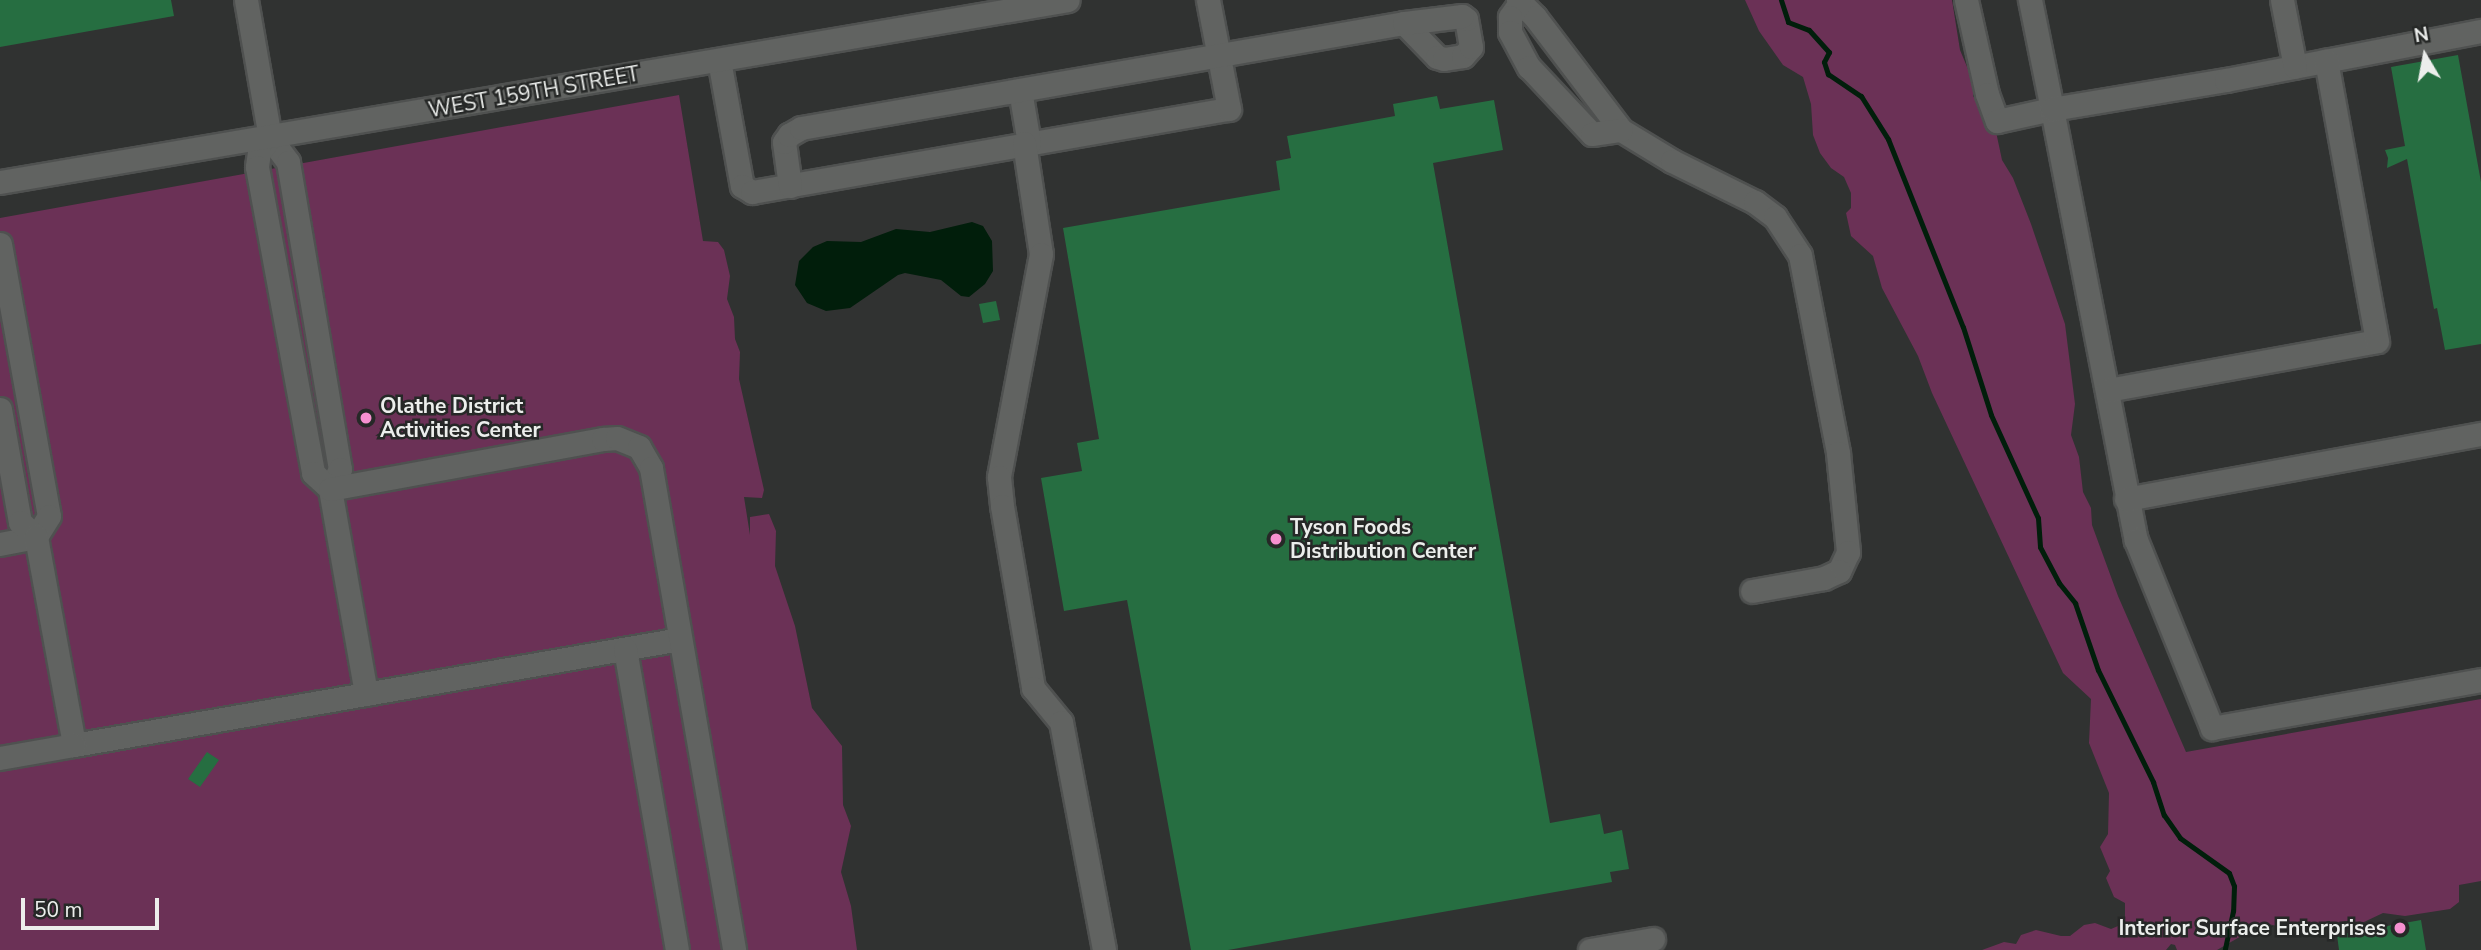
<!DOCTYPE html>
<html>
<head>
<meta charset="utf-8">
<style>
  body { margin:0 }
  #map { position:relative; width:2481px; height:950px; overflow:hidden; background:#303231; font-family:"Nunito Sans",sans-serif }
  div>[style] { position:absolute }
  .green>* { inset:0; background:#6b3156 }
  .water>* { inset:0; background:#011e0b }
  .stream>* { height:5px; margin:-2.5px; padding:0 2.5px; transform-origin:2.5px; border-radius:2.5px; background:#011e0b }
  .building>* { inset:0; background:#266e41 }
  .roads { filter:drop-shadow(2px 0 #4f5150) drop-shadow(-2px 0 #4f5150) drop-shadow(0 2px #4f5150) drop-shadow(0 -2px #4f5150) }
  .minor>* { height:23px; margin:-11.5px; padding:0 11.5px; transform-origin:11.5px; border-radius:11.5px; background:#616361 }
  .dots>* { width:19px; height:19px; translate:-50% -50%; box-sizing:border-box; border:4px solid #262827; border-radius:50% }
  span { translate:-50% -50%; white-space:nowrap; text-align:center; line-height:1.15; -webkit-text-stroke:5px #262827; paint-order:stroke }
  .street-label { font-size:21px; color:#eceeec }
  .poi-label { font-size:21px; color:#eceeec; font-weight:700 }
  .left { translate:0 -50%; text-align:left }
  .right { translate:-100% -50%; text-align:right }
  .north { position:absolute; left:2390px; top:21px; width:70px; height:70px; -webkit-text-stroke:5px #262827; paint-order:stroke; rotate:350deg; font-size:19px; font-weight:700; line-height:28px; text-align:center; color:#eceeec }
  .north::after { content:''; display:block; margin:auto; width:24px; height:32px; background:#eceeec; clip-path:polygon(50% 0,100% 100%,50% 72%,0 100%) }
  .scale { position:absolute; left:21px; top:898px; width:138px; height:32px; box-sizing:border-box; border:4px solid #eceeec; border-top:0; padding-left:9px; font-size:21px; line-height:24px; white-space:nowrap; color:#eceeec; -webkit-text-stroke:5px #262827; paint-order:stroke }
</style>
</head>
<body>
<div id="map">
  <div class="green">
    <i style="clip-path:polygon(1745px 0,1952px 0,1960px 50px,1973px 81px,1973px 96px,1995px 127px,2002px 160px,2013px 178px,2031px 224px,2065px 324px,2075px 404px,2071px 435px,2079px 457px,2083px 492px,2091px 508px,2092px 525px,2118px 596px,2186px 752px,2481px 699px,2481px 881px,2459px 885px,2459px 902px,2450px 909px,2405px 916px,2383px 913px,2364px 922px,2345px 921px,2303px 932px,2264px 923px,2217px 950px,2177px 950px,2175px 945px,2171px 944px,2166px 950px,1982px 950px,2004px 942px,2016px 944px,2021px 935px,2036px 930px,2061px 936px,2070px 936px,2084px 925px,2095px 923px,2111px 929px,2125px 923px,2125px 903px,2114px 897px,2106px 878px,2110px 871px,2100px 847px,2108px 834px,2109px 793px,2089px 743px,2091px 699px,2063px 673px,1932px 393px,1918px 356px,1882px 288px,1873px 256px,1851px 236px,1846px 213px,1851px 208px,1851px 193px,1844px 177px,1831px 168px,1820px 153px,1813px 135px,1811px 104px,1803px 77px,1783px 65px,1759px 31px)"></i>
    <i style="clip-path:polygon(679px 95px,703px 241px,718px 242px,724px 250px,730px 276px,727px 299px,734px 317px,735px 339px,740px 352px,739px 379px,764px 490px,762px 498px,744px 497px,750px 535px,750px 517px,769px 514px,776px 531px,775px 566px,795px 626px,812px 708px,842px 746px,843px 805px,851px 826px,841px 872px,851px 906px,857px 950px,0 950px,0 218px)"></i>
  </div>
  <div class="water">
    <i style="clip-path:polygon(972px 222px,983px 226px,992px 241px,993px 271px,985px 284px,969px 297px,961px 296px,941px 280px,905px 273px,898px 275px,850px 308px,826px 311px,807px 303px,795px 285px,799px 261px,813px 247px,827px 241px,861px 242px,896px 229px,930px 232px)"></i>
  </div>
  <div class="stream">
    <i style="left:1781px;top:0;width:23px;rotate:72deg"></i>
    <i style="left:1788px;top:22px;width:22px;rotate:21deg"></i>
    <i style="left:1809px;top:30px;width:30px;rotate:48deg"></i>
    <i style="left:1829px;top:52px;width:11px;rotate:117deg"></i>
    <i style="left:1824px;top:62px;width:13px;rotate:72deg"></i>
    <i style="left:1828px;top:74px;width:40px;rotate:34deg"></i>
    <i style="left:1861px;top:96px;width:51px;rotate:57.9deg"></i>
    <i style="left:1888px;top:139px;width:202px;rotate:68.3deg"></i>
    <i style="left:1963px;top:327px;width:92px;rotate:72.3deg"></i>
    <i style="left:1991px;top:415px;width:113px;rotate:65.5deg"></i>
    <i style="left:2038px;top:518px;width:29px;rotate:86deg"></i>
    <i style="left:2040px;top:547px;width:41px;rotate:62.2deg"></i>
    <i style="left:2059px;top:583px;width:26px;rotate:51deg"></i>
    <i style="left:2075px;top:603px;width:71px;rotate:71.1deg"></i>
    <i style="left:2098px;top:670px;width:125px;rotate:63.8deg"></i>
    <i style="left:2153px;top:782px;width:35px;rotate:72deg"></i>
    <i style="left:2164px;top:815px;width:28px;rotate:55deg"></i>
    <i style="left:2180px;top:838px;width:60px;rotate:35.5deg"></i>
    <i style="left:2229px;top:873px;width:14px;rotate:69deg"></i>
    <i style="left:2234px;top:886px;width:25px;rotate:92deg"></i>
    <i style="left:2233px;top:911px;width:40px;rotate:102deg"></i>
  </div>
  <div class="building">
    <i style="clip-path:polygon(0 0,171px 0,174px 16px,0 47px)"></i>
    <i style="clip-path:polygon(2458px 55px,2481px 182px,2481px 344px,2445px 350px,2437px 308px,2434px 309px,2407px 159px,2387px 168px,2388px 158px,2385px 150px,2405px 146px,2391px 67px)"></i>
    <i style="clip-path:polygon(1437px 96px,1440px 109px,1494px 100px,1503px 150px,1433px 163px,1550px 823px,1600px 814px,1604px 834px,1622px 830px,1629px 869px,1610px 872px,1612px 882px,1228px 950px,1191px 950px,1127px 600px,1064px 611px,1041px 478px,1082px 471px,1077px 443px,1099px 439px,1063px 228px,1280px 190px,1276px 161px,1291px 158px,1287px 136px,1395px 116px,1393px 104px)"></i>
    <i style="clip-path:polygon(996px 301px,1000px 320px,983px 323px,979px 304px)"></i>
    <i style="clip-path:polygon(207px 752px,219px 760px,200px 787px,188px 779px)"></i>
    <i style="clip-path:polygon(2421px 920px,2426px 950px,2339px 950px,2337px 935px)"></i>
  </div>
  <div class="roads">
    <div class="minor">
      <i style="left:246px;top:0;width:140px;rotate:80.1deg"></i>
      <i style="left:270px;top:138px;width:30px;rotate:53deg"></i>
      <i style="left:288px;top:162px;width:311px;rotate:80.4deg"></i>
      <i style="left:340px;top:469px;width:22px;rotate:117deg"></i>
      <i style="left:330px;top:489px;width:208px;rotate:80deg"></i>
      <i style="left:1518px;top:0;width:24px;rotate:45deg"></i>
      <i style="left:1535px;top:17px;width:142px;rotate:52.7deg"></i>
      <i style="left:1621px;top:130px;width:60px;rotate:31.3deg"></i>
      <i style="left:1672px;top:161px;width:93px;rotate:26.3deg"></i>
      <i style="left:1755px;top:202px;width:25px;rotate:37deg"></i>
      <i style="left:1775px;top:217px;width:45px;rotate:56.7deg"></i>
      <i style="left:1800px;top:255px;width:202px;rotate:79.1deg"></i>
      <i style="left:1838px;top:453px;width:100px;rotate:84.2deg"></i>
      <i style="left:1848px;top:552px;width:21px;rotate:115deg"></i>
      <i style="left:1839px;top:571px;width:17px;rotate:155deg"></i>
      <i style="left:1824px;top:578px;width:73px;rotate:169.8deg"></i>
      <i style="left:1966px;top:0;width:96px;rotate:77.4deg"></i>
      <i style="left:1987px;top:94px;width:29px;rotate:70deg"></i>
      <i style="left:1997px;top:121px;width:56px;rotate:-12.3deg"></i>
      <i style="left:2052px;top:109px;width:439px;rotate:79deg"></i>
      <i style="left:2136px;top:540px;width:203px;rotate:68deg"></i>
      <i style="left:2212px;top:728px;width:273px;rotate:-10.1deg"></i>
      <i style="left:2030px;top:0;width:111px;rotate:78.6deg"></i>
      <i style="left:2052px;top:109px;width:176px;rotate:-9.5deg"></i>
      <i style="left:2226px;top:80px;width:260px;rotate:-10.9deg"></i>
      <i style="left:2282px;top:0;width:68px;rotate:79deg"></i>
      <i style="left:1519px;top:4px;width:16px;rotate:125deg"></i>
      <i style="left:1510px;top:17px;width:15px;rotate:90deg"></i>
      <i style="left:1510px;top:32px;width:40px;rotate:62deg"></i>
      <i style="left:1529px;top:67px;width:92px;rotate:46.8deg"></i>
      <i style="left:1592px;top:134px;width:29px;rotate:-8deg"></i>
      <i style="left:719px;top:60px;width:128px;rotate:79.7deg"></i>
      <i style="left:742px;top:186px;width:12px;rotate:31deg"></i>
      <i style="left:752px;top:192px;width:484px;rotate:-9.9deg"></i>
      <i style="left:1229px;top:109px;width:111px;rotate:-100.9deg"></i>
      <i style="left:1020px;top:90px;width:54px;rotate:80.4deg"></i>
      <i style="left:270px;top:138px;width:18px;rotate:128deg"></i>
      <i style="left:259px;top:152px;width:15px;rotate:98deg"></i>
      <i style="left:257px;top:167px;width:311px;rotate:79.6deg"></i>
      <i style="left:313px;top:473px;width:23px;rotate:43deg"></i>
      <i style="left:1024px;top:143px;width:112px;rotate:81.3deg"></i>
      <i style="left:1041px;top:254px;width:227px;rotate:100.7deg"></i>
      <i style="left:999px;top:477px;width:29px;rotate:84deg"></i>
      <i style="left:1002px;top:506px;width:185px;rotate:80.3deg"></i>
      <i style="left:1033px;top:688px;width:44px;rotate:50.5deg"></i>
      <i style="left:1061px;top:722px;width:232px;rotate:79.3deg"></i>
      <i style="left:0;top:182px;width:1083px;rotate:-9.67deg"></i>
      <i style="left:790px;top:186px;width:44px;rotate:-97.8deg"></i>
      <i style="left:784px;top:142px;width:9px;rotate:-54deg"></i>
      <i style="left:789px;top:135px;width:14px;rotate:-30deg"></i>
      <i style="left:801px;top:128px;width:612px;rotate:-9.88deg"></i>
      <i style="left:1404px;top:23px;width:47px;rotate:45.9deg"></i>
      <i style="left:1437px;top:57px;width:7px;rotate:16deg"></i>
      <i style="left:1444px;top:59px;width:19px;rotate:-9deg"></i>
      <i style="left:1463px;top:56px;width:12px;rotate:-48deg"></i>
      <i style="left:1471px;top:47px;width:28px;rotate:-100deg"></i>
      <i style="left:1466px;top:19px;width:5px;rotate:-143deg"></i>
      <i style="left:1462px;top:16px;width:58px;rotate:173.1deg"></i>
      <i style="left:0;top:244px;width:276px;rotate:79.8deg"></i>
      <i style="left:49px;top:516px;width:25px;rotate:122deg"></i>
      <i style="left:36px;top:537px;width:37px;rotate:169deg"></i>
      <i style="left:2108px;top:390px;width:273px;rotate:-10.3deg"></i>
      <i style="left:2377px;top:341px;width:285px;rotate:-100.3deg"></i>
      <i style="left:0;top:409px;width:115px;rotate:80deg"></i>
      <i style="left:20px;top:522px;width:22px;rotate:43deg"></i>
      <i style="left:36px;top:537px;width:211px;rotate:79.6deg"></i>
      <i style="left:74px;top:745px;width:615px;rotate:-9.92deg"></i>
      <i style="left:330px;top:489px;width:278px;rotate:-10.4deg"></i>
      <i style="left:603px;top:439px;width:14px;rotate:-4deg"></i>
      <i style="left:617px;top:438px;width:24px;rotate:22deg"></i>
      <i style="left:639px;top:447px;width:24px;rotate:60deg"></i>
      <i style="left:651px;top:468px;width:489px;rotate:80.2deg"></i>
      <i style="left:2126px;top:499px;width:361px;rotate:-10.4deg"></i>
      <i style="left:625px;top:649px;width:305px;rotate:80.2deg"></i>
      <i style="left:0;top:758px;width:75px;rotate:-10deg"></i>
      <i style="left:1590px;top:950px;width:64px;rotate:-9.9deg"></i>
    </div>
  </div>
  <div class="dots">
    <i style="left:366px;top:418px;background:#f690d0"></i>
    <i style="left:1276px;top:539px;background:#f690d0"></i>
    <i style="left:2400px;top:928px;background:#f690d0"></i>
  </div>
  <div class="street-label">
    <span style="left:534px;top:92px;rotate:-10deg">WEST 159TH STREET</span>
  </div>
  <div class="poi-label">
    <span class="left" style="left:380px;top:418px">Olathe District<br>Activities Center</span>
    <span class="left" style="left:1290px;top:539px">Tyson Foods<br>Distribution Center</span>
    <span class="right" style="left:2386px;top:928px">Interior Surface Enterprises</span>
  </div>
  <div class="north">N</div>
  <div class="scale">50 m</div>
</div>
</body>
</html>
